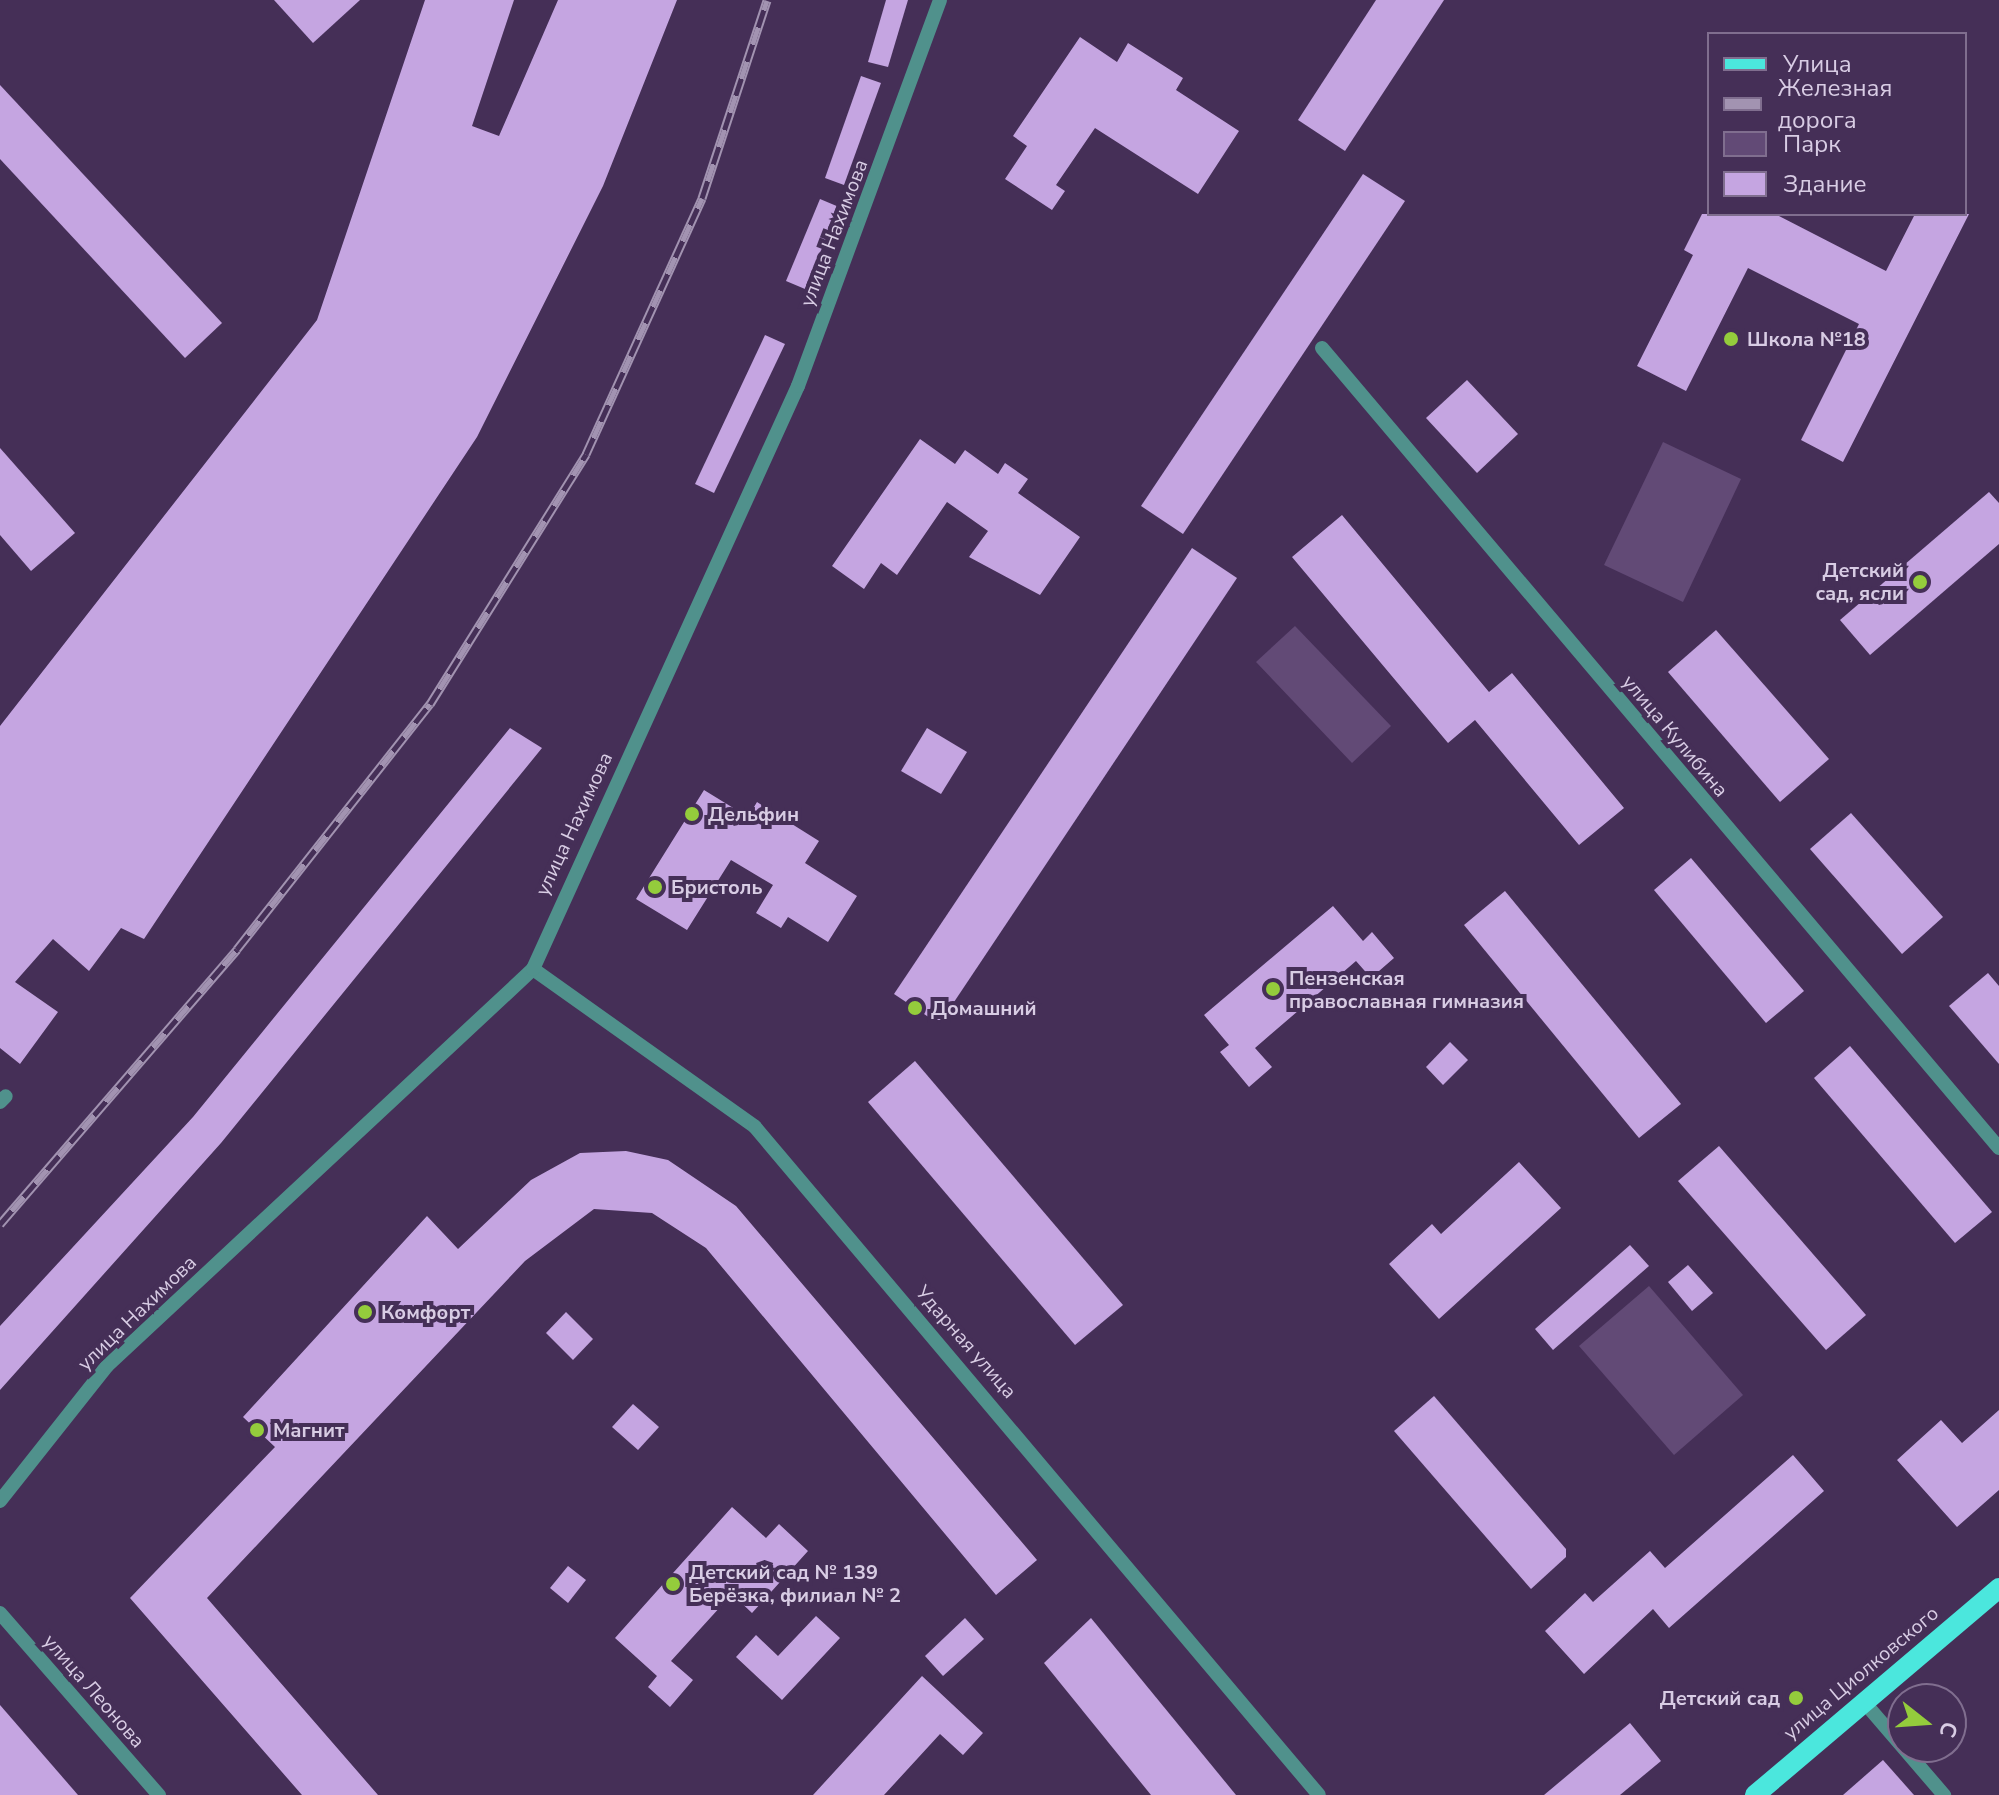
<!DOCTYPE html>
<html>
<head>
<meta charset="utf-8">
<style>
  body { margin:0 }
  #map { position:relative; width:1999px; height:1795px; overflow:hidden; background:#452f57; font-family:"Nunito Sans",sans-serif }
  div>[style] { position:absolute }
  .green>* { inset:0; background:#624a76 }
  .building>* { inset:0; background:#c5a5e1 }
  .minor>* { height:14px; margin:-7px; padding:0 7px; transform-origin:7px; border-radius:7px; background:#50918c }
  .major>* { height:20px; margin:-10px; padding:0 10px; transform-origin:10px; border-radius:10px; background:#4be7dd }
  .rail>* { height:9px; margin-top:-4.5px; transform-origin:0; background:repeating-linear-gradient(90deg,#452f57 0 18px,#a293b1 0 36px); box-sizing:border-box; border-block:2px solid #a293b1 }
  .dots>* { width:22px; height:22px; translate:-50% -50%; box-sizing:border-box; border:4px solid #452f57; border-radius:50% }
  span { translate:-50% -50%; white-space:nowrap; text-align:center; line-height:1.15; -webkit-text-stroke:8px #452f57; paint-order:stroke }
  .street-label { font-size:20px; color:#d8cce4 }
  .poi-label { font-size:20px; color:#d8cce4; font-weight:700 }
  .left { translate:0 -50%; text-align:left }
  .right { translate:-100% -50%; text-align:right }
  .legend { position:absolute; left:1707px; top:32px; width:260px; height:184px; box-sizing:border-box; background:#452f57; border:2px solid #806e8f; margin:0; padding:10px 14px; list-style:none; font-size:24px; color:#d8cce4 }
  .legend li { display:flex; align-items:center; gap:16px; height:40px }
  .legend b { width:40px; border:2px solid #806e8f }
  .north { position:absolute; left:1887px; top:1683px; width:80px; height:80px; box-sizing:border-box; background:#452f57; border:2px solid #806e8f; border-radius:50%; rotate:107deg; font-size:22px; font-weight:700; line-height:32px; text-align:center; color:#d8cce4 }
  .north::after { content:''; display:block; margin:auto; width:28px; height:36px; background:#94cc3c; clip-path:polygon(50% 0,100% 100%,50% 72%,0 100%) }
</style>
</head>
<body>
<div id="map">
  <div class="green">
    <i style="clip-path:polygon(1663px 442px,1741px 479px,1683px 602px,1604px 565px)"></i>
    <i style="clip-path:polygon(1295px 626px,1391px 726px,1352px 763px,1256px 662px)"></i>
    <i style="clip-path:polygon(1649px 1286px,1743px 1395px,1674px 1455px,1579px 1346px)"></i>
  </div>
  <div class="building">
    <i style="clip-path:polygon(274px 0,360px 0,313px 43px)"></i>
    <i style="clip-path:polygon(425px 0,514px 0,472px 126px,499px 136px,558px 0,677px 0,603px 186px,477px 437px,144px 939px,121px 928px,89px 971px,53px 939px,15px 982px,58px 1012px,20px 1064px,0 1048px,0 726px,317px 320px)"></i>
    <i style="clip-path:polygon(886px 0,908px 0,888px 67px,868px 62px)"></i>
    <i style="clip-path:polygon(1376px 0,1444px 0,1345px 151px,1298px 120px)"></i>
    <i style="clip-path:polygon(1080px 37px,1117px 62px,1128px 43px,1183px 78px,1176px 90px,1239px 131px,1198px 194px,1095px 128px,1056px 185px,1065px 191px,1052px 210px,1005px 179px,1027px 146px,1013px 136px)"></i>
    <i style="clip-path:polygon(861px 76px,881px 83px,844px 185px,825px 178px)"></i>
    <i style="clip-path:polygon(0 85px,222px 323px,185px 358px,0 159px)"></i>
    <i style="clip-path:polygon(1363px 174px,1405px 201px,1183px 534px,1141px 506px)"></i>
    <i style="clip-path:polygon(820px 199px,839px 207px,805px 289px,786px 281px)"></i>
    <i style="clip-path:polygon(1702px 214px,1775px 214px,1886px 271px,1915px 214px,1969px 214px,1843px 462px,1801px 440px,1859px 324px,1748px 268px,1686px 391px,1637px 366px,1693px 255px,1684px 250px)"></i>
    <i style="clip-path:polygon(765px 335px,785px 344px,714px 493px,695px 484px)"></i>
    <i style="clip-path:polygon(1467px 380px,1518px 434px,1477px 473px,1426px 418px)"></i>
    <i style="clip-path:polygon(920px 439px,955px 464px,965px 450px,998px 474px,1005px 463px,1028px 479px,1018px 493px,1080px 537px,1040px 595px,969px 557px,988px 531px,947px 502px,897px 575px,881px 563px,864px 589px,832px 566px)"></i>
    <i style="clip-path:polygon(0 448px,75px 533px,31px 571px,0 535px)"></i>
    <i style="clip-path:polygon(1989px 492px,1999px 503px,1999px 544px,1870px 655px,1840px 620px)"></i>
    <i style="clip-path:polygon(1342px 515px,1489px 692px,1512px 673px,1624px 808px,1579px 845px,1475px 720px,1448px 743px,1292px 557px)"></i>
    <i style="clip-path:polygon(1192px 548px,1237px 578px,942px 1020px,933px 1020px,894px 994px)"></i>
    <i style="clip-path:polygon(1716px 630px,1829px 759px,1780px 802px,1668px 672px)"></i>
    <i style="clip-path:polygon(510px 728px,542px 748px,221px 1143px,0 1390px,0 1326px,193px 1117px)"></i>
    <i style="clip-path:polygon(927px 728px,967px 752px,941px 794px,901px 771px)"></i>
    <i style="clip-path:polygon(704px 790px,748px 817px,757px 802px,819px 841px,805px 863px,857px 896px,828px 942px,788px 917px,781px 928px,756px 913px,773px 885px,731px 860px,687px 930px,636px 899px)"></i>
    <i style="clip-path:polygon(1851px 813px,1943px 917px,1902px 954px,1810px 849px)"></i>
    <i style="clip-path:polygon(1691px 858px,1804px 991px,1766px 1023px,1654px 890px)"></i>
    <i style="clip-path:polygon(1505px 891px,1681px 1104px,1639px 1138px,1464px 925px)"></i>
    <i style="clip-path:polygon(1333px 906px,1363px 941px,1372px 932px,1394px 958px,1371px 978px,1356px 961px,1255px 1048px,1272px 1067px,1249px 1087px,1220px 1052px,1229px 1045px,1204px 1015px)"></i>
    <i style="clip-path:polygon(1988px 973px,1999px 986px,1999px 1064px,1949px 1006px)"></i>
    <i style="clip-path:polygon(1450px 1042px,1468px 1060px,1443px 1085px,1426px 1067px)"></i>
    <i style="clip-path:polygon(1850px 1046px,1992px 1212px,1955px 1243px,1814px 1078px)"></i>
    <i style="clip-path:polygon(915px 1061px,1123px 1305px,1075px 1345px,868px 1102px)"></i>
    <i style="clip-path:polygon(1719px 1146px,1866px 1315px,1826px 1350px,1678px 1181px)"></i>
    <i style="clip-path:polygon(626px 1151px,668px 1160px,736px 1206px,1037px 1560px,996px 1595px,706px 1248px,652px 1213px,594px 1209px,525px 1261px,207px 1598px,378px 1795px,302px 1795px,130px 1598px,275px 1447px,243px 1417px,427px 1216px,458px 1249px,531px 1180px,580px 1153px)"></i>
    <i style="clip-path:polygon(1519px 1162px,1561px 1208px,1439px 1319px,1389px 1264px,1432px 1224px,1441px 1234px)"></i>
    <i style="clip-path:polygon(1630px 1245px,1649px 1266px,1553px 1350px,1535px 1329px)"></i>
    <i style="clip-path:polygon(1688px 1265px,1713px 1293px,1692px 1311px,1668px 1282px)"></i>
    <i style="clip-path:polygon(566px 1312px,593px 1339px,573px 1360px,546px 1333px)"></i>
    <i style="clip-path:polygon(1434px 1396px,1566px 1549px,1566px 1557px,1531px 1589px,1394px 1431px)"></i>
    <i style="clip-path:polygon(633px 1404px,659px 1427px,638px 1450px,612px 1427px)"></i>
    <i style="clip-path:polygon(1999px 1410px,1999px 1490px,1957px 1527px,1897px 1460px,1941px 1420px,1962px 1443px)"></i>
    <i style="clip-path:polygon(1793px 1455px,1824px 1491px,1669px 1628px,1653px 1609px,1584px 1674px,1545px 1631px,1585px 1593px,1593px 1602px,1650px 1551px,1665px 1568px)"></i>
    <i style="clip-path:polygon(732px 1507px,766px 1538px,779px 1524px,808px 1551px,752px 1613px,732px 1594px,671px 1661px,693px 1680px,670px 1707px,648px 1687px,657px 1676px,615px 1638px)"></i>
    <i style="clip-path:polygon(568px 1566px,586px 1580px,568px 1603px,550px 1588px)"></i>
    <i style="clip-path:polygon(816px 1616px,840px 1638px,782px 1700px,736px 1657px,756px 1635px,778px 1656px)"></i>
    <i style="clip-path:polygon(965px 1618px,984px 1639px,943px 1676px,925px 1656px)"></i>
    <i style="clip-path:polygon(1091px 1618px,1236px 1795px,1151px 1795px,1044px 1663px)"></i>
    <i style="clip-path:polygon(922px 1676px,983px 1733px,963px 1755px,940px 1734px,884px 1795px,813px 1795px)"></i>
    <i style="clip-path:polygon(0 1705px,78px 1795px,0 1795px)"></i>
    <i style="clip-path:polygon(1630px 1723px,1661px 1761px,1620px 1795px,1544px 1795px)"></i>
    <i style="clip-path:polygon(1883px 1760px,1914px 1795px,1843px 1795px)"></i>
  </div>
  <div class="minor">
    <i style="left:1322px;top:348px;width:1048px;rotate:49.76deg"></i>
    <i style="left:533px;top:969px;width:272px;rotate:35.4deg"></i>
    <i style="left:755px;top:1127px;width:874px;rotate:49.83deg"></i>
    <i style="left:0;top:1102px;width:8px;rotate:-45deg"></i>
    <i style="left:0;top:1501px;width:172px;rotate:-51.6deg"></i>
    <i style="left:107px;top:1366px;width:582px;rotate:-42.98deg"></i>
    <i style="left:533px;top:969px;width:640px;rotate:-65.56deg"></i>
    <i style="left:798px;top:386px;width:411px;rotate:-69.8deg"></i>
    <i style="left:0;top:1613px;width:242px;rotate:48.9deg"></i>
    <i style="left:1864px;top:1702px;width:123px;rotate:49.3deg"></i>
  </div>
  <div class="major">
    <i style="left:1755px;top:1795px;width:320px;rotate:-40.3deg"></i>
  </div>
  <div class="rail">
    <i style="left:0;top:1224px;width:363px;rotate:-49.2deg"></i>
    <i style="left:237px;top:949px;width:312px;rotate:-51.8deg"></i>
    <i style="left:430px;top:704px;width:295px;rotate:-58deg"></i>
    <i style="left:586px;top:454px;width:281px;rotate:-65.6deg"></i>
    <i style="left:702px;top:198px;width:208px;rotate:-71.8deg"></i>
  </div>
  <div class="dots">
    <i style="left:1731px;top:339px;background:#94cc3c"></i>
    <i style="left:1920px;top:582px;background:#94cc3c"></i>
    <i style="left:692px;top:814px;background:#94cc3c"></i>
    <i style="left:655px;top:887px;background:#94cc3c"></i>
    <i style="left:1273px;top:989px;background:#94cc3c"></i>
    <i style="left:915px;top:1008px;background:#94cc3c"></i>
    <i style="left:365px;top:1312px;background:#94cc3c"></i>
    <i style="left:257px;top:1430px;background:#94cc3c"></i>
    <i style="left:673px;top:1584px;background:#94cc3c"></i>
    <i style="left:1796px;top:1698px;background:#94cc3c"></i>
  </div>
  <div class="street-label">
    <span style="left:834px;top:233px;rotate:-69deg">улица Нахимова</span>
    <span style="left:1675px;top:736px;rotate:50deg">улица Кулибина</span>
    <span style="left:574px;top:824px;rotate:-65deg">улица Нахимова</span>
    <span style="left:137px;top:1313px;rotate:-44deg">улица Нахимова</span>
    <span style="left:966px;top:1342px;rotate:49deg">Ударная улица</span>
    <span style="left:1861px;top:1673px;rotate:-40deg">улица Циолковского</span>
    <span style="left:94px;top:1691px;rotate:49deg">улица Леонова</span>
  </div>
  <div class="poi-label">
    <span class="left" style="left:1747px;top:339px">Школа №18</span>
    <span class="right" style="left:1904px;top:582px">Детский<br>сад, ясли</span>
    <span class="left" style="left:708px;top:814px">Дельфин</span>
    <span class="left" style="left:671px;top:887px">Бристоль</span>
    <span class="left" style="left:1289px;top:990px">Пензенская<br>православная гимназия</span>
    <span class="left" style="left:931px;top:1008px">Домашний</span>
    <span class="left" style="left:381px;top:1312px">Комфорт</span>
    <span class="left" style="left:273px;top:1430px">Магнит</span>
    <span class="left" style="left:689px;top:1584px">Детский сад № 139<br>Берёзка, филиал № 2</span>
    <span class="right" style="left:1780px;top:1698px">Детский сад</span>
  </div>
  <ul class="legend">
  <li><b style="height:10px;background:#4be7dd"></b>Улица</li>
  <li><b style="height:10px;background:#a293b1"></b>Железная дорога</li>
  <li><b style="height:22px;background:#624a76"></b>Парк</li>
  <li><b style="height:22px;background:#c5a5e1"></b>Здание</li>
  </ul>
  <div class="north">С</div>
</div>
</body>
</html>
